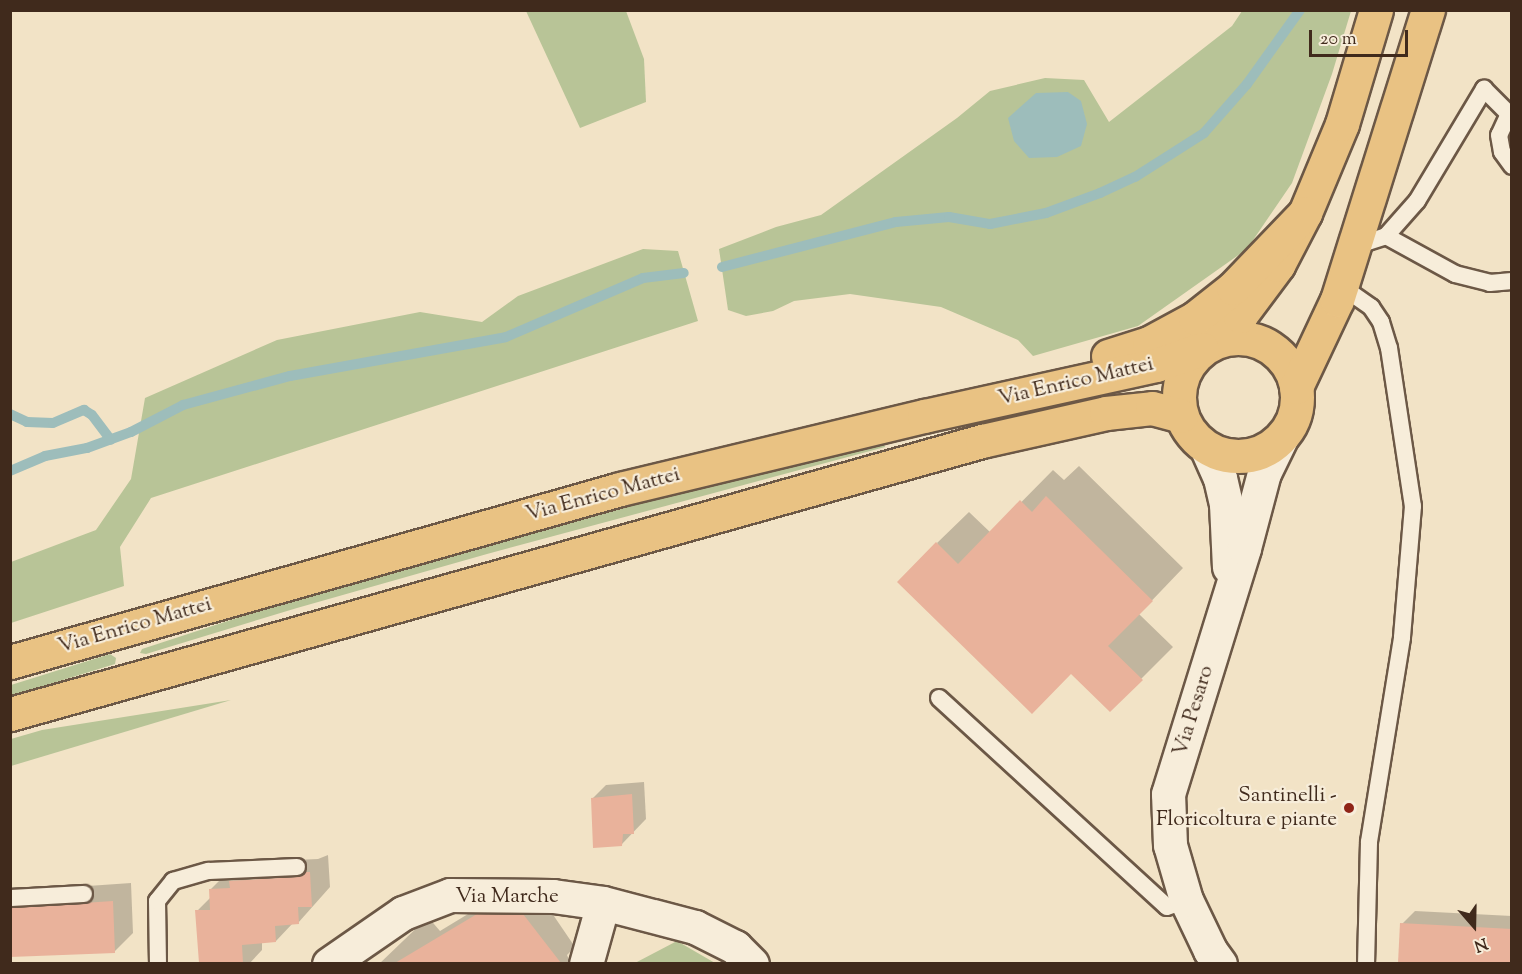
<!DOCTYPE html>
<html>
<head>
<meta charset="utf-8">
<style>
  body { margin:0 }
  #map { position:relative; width:1522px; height:974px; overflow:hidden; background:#f2e3c6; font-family:"Sorts Mill Goudy",serif }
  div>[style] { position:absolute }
  .green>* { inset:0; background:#b8c497 }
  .water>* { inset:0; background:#9dbdbb }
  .shadow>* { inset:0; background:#0003 }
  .stream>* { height:10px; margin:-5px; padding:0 5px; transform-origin:5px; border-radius:5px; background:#9dbdbb }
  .building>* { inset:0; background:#e9b29b }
  .roads { filter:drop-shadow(2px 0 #6c5846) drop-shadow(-2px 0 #6c5846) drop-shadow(0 2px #6c5846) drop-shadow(0 -2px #6c5846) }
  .lane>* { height:16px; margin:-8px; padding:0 8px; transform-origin:8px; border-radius:8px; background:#f7edda }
  .street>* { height:33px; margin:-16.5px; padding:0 16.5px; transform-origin:16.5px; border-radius:16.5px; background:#f7edda }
  .secondary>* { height:33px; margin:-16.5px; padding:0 16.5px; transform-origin:16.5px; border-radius:16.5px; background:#f7edda }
  .primary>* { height:33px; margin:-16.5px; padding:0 16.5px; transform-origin:16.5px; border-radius:16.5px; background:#e9c283 }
  .primary>.ring { margin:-16.5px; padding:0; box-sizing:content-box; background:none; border:33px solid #e9c283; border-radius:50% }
  .dots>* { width:16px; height:16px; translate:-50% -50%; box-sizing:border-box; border:3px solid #f7edda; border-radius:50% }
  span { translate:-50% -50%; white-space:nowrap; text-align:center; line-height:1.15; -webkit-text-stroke:4.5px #f7edda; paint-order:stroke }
  .street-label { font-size:21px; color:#402a1c }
  .poi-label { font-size:21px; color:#402a1c }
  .right { translate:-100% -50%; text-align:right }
  .frame { position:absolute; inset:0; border:12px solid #402a1c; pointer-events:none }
  .north { position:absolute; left:1444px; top:896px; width:60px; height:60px; -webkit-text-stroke:4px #f7edda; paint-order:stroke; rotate:160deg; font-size:16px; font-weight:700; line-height:24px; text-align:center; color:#402a1c }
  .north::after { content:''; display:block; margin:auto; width:21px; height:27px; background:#402a1c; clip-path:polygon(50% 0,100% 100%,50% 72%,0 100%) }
  .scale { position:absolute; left:1309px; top:30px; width:99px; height:27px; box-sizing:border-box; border:3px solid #402a1c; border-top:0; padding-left:8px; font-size:18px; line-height:21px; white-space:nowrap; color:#402a1c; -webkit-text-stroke:4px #f7edda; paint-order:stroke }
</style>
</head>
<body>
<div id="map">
  <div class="green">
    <i style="clip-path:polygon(526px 11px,626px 11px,644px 59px,646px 102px,580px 128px)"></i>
    <i style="clip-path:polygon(1242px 11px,1351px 11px,1332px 74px,1292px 183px,1247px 249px,1138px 326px,1033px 356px,1018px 340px,941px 307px,850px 294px,794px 301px,773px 311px,746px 316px,728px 310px,719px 249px,776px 227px,821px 215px,957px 118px,990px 91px,1045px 78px,1084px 80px,1109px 122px,1232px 26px)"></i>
    <i style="clip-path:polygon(643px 249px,678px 251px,698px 321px,151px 498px,120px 547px,124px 586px,11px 623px,11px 562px,96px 530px,131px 479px,145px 398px,277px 340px,420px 312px,482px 322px,518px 296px)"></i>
    <i style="clip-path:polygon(883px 439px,885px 447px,487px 554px,297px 608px,146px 654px,140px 653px,142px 649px,289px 601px,483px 545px,674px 492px)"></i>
    <i style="clip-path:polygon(110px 654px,116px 658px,115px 664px,11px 696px,11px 685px)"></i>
    <i style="clip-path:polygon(231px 700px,11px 766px,11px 739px,42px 730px)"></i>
    <i style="clip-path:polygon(677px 941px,715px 963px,635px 963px)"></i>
  </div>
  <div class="water">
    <i style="clip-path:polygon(1068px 92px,1081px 101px,1087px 124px,1081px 146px,1057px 157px,1029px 158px,1014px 141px,1008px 118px,1036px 93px)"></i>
  </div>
  <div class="shadow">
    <i style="clip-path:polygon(1079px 466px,1183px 568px,1139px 614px,1173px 647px,1110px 710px,1071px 672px,1032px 712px,937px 543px,969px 512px,991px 533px,1053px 470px,1064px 480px)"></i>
    <i style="clip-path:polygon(644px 782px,646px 819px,621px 845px,593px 798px,606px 785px)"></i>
    <i style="clip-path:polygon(328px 855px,330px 887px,298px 923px,293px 923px,276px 941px,262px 942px,262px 950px,249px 964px,200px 964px,197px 911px,211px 897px,210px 890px,229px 871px,249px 862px,318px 859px)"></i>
    <i style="clip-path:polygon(131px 883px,133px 933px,114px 952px,10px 956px,10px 887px,22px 887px,30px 890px)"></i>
    <i style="clip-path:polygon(496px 897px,541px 897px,575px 947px,567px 955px,571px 964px,488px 964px,478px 948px,462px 964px,379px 964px,428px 917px,440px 931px)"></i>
    <i style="clip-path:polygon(1415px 911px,1512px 916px,1512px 964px,1400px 964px,1402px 924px)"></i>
  </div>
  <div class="stream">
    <i style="left:722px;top:267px;width:180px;rotate:-14.5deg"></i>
    <i style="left:896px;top:222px;width:53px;rotate:-5.4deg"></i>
    <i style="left:949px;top:217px;width:42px;rotate:9.7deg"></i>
    <i style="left:990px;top:224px;width:57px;rotate:-11.1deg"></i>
    <i style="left:1046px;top:213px;width:58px;rotate:-20.3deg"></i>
    <i style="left:1100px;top:193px;width:38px;rotate:-25deg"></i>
    <i style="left:1135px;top:177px;width:82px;rotate:-32.5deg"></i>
    <i style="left:1204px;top:133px;width:65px;rotate:-48.7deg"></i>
    <i style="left:1247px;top:84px;width:91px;rotate:-54.4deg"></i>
    <i style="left:10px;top:414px;width:19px;rotate:25deg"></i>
    <i style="left:27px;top:422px;width:26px;rotate:2deg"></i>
    <i style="left:53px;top:423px;width:34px;rotate:-23deg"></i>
    <i style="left:84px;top:410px;width:9px;rotate:32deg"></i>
    <i style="left:92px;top:415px;width:31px;rotate:53deg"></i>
    <i style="left:10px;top:471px;width:38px;rotate:-23deg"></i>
    <i style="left:45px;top:456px;width:43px;rotate:-10.8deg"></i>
    <i style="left:87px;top:448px;width:47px;rotate:-20deg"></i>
    <i style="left:131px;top:432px;width:59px;rotate:-27.4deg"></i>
    <i style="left:183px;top:405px;width:111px;rotate:-15.2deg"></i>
    <i style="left:290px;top:376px;width:219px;rotate:-10.2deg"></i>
    <i style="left:506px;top:337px;width:149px;rotate:-23.3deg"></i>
    <i style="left:643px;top:278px;width:41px;rotate:-7deg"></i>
  </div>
  <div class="building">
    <i style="clip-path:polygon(1046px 496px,1153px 601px,1108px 646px,1143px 680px,1110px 712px,1071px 674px,1032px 714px,897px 582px,936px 542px,958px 564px,1020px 500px,1032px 512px)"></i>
    <i style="clip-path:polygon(632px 794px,634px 834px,623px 834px,622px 846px,593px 848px,591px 798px)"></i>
    <i style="clip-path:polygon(306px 872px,310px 872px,312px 907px,298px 907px,299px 924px,275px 926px,276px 942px,242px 945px,243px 963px,199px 963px,195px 910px,210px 910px,209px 889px,230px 888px,229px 881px,297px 877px)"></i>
    <i style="clip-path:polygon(113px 901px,115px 953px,10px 957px,10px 908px)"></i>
    <i style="clip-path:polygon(477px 914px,523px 914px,561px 963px,395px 963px)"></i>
    <i style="clip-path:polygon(1400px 923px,1512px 929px,1512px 963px,1398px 963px)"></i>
  </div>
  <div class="roads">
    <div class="lane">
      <i style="left:1386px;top:236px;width:79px;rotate:28.8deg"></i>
      <i style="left:1455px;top:274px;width:36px;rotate:14deg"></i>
      <i style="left:1490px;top:283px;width:22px;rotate:-5deg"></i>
      <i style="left:1356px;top:240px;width:12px;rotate:9deg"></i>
      <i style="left:1368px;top:242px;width:19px;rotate:-18deg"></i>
      <i style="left:1386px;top:236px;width:47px;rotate:-48.5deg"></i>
      <i style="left:1417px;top:201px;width:131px;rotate:-59.1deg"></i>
      <i style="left:1484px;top:89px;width:35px;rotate:45deg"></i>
      <i style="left:1509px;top:114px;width:23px;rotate:115deg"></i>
      <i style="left:1499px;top:135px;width:17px;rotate:80deg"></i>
      <i style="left:1502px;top:152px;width:17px;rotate:54deg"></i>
      <i style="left:1341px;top:286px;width:37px;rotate:35deg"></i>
      <i style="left:1371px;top:307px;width:18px;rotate:56deg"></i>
      <i style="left:1381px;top:322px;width:27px;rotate:73deg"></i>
      <i style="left:1389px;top:348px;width:160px;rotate:81.4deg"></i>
      <i style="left:1413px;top:506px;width:132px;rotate:94.8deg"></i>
      <i style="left:1402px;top:638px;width:207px;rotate:99.2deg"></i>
      <i style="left:1369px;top:842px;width:122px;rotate:91.4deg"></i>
      <i style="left:939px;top:698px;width:309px;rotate:42.5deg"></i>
      <i style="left:1167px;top:907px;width:20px;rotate:-20deg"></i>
      <i style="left:10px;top:898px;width:74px;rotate:-3.1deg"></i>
      <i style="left:158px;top:964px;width:63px;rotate:-90.9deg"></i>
      <i style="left:157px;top:901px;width:26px;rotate:-51deg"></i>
      <i style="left:173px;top:881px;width:37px;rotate:-16deg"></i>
      <i style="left:209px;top:871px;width:88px;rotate:-2.6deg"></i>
    </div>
    <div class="street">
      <i style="left:329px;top:964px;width:90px;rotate:-34.6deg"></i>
      <i style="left:403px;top:913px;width:50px;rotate:-21deg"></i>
      <i style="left:450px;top:895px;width:103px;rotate:0.6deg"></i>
      <i style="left:553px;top:896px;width:50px;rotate:8deg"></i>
      <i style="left:603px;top:903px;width:95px;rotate:14.6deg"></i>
      <i style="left:695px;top:927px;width:45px;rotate:26.6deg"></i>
      <i style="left:735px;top:947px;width:24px;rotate:45deg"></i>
      <i style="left:586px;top:964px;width:63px;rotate:-74.4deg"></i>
    </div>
    <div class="secondary">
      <i style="left:1207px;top:449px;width:32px;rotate:66deg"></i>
      <i style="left:1220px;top:478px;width:27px;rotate:77deg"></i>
      <i style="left:1226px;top:504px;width:63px;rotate:87.3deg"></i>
      <i style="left:1220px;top:964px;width:17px;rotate:-126deg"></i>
      <i style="left:1210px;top:950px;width:55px;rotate:-115.6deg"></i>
      <i style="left:1186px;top:900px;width:57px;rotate:-106.2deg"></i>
      <i style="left:1170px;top:845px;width:51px;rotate:-92.2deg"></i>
      <i style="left:1168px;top:794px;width:257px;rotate:-72.8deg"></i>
      <i style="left:1244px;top:548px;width:78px;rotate:-75.1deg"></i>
      <i style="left:1264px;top:473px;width:39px;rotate:-64deg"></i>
    </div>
    <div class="primary">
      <i class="ring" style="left:1179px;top:338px;width:85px;height:85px"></i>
      <i style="left:1218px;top:340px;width:33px;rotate:-47deg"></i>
      <i style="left:1240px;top:316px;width:64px;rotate:-53.3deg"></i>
      <i style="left:1278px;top:265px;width:59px;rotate:-62.6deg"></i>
      <i style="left:1305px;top:213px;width:96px;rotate:-67.4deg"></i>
      <i style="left:1342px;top:124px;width:119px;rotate:-73.4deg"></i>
      <i style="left:1108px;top:356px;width:43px;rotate:-17.6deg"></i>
      <i style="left:1149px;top:343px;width:52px;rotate:-28.5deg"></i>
      <i style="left:1195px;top:318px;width:48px;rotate:-38.3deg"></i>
      <i style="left:1233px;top:288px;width:104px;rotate:-46.2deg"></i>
      <i style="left:1296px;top:387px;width:96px;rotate:-64.8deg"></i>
      <i style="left:1337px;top:300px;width:304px;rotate:-72.6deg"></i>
      <i style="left:10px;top:662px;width:634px;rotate:-15.83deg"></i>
      <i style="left:620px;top:489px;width:313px;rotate:-13.5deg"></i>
      <i style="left:924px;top:416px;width:238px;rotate:-12.4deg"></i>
      <i style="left:1156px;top:365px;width:49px;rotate:-19.2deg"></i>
      <i style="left:10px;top:714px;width:1010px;rotate:-15.69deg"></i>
      <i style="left:982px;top:441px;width:127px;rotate:-12.7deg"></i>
      <i style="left:1106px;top:413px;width:46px;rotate:-6.2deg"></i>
      <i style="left:1152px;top:408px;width:30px;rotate:15deg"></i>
    </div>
  </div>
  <div class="dots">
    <i style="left:1349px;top:808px;background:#8f2418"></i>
  </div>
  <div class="street-label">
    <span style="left:1076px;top:382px;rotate:-13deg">Via Enrico Mattei</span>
    <span style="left:603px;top:495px;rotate:-15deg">Via Enrico Mattei</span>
    <span style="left:135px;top:626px;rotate:-16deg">Via Enrico Mattei</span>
    <span style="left:1194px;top:711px;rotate:-73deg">Via Pesaro</span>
    <span style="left:507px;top:897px">Via Marche</span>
  </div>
  <div class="poi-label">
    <span class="right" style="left:1337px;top:808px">Santinelli -<br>Floricoltura e piante</span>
  </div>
  <div class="frame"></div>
  <div class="north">N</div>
  <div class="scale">20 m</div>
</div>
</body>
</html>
